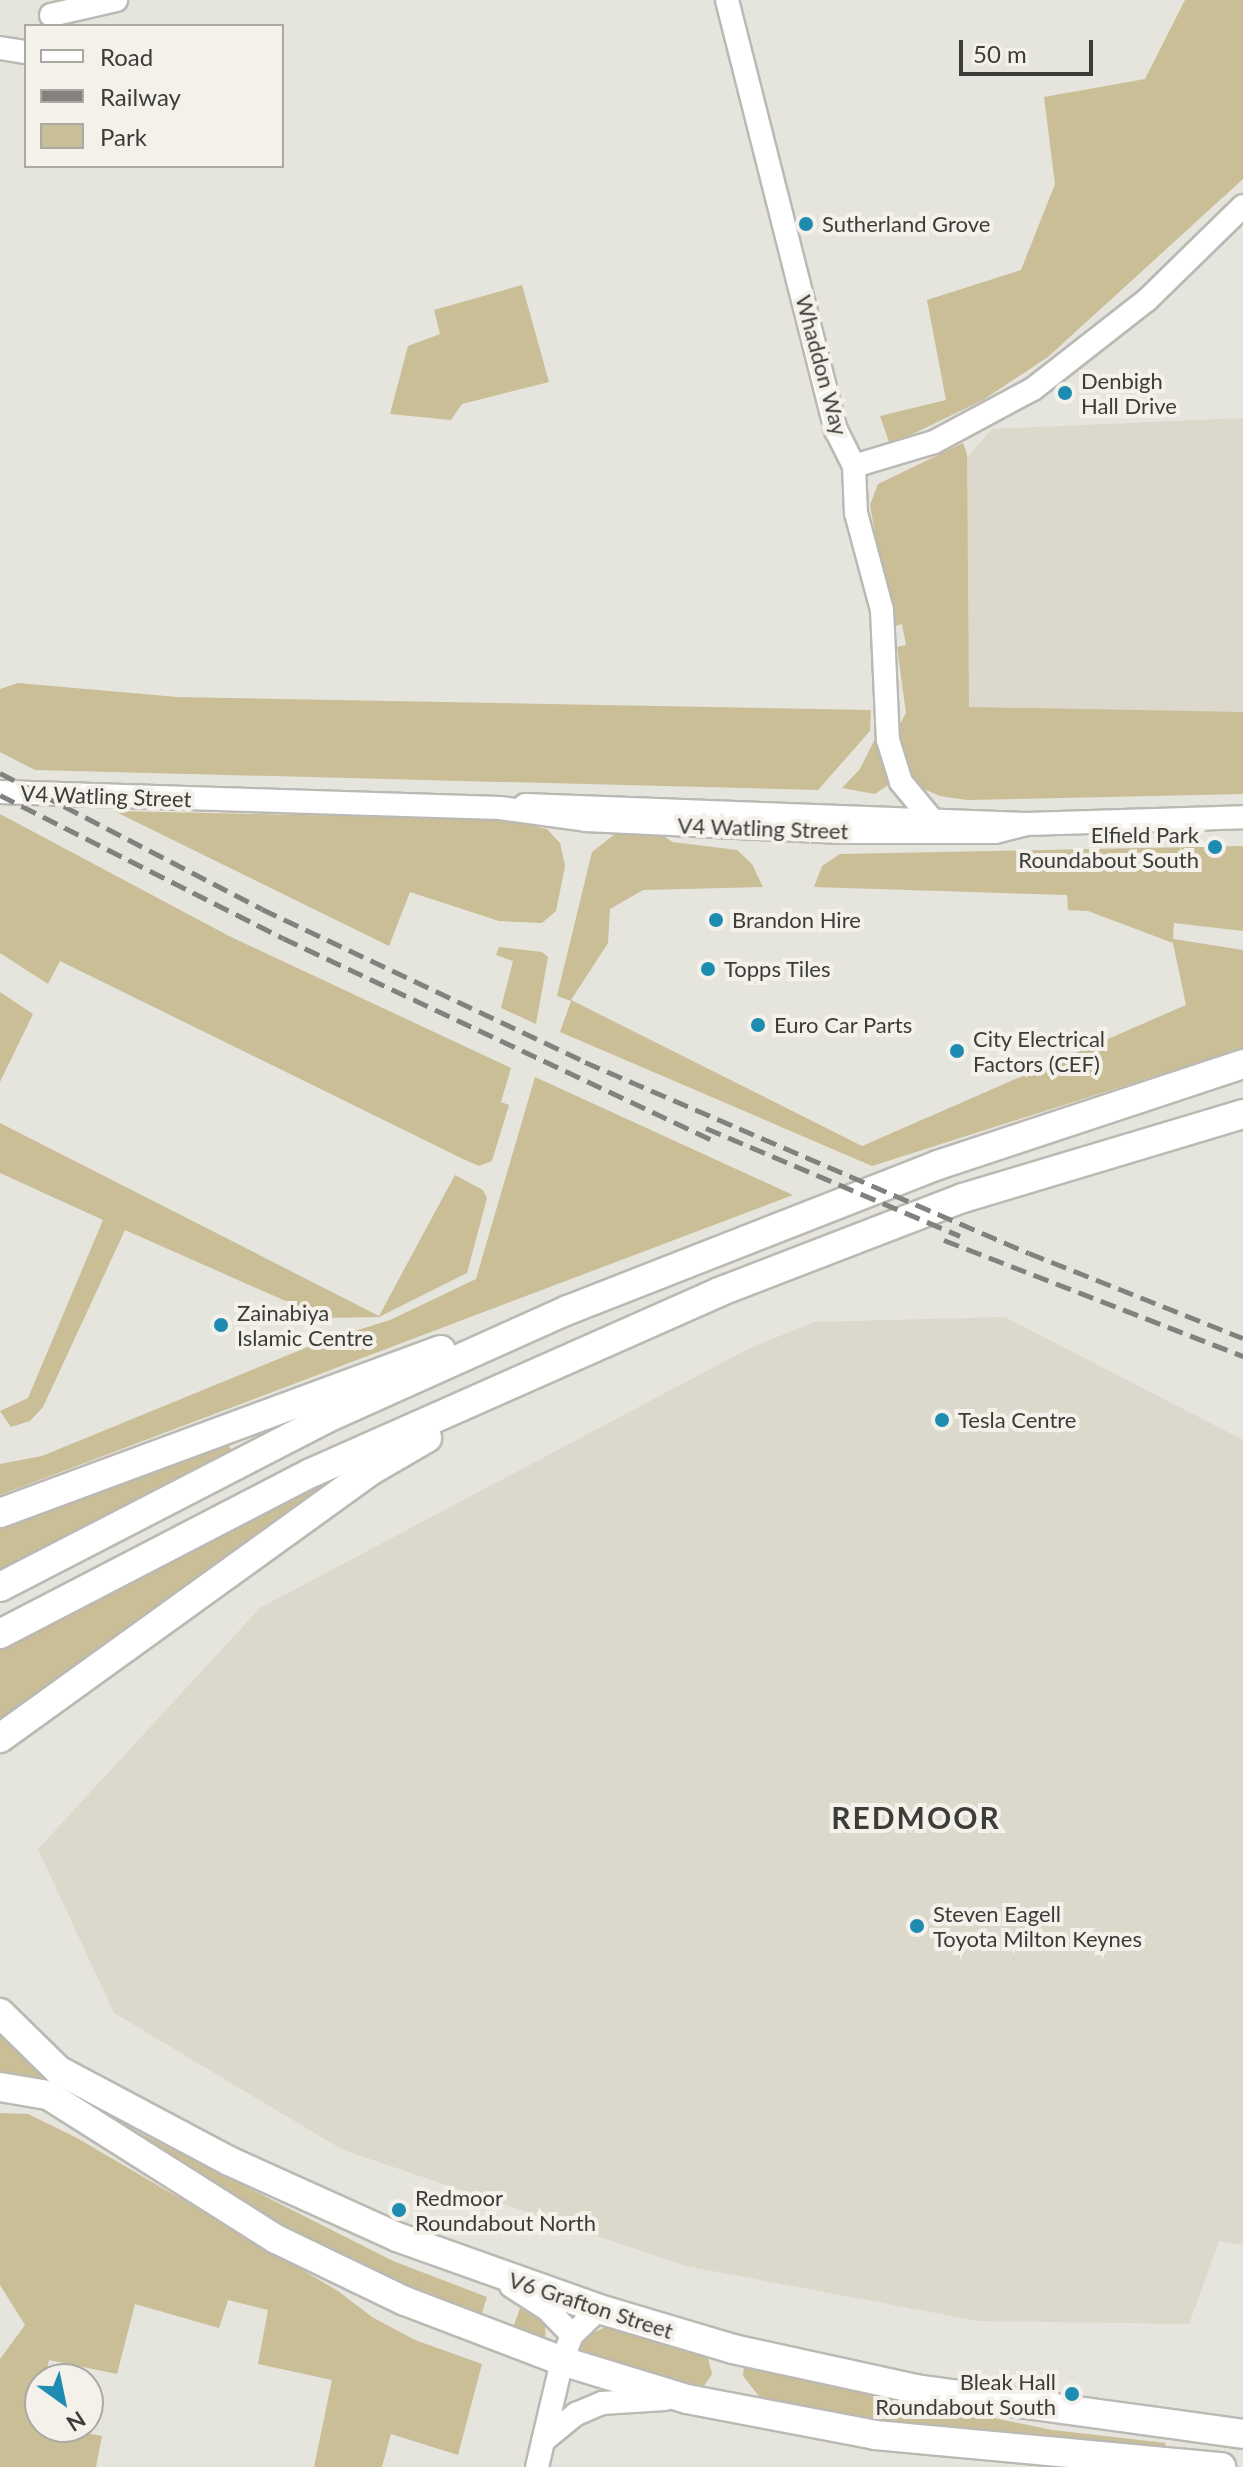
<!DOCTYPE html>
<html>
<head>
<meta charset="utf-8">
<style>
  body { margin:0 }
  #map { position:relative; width:1243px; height:2467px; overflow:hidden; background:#e5e4dd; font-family:Lato,sans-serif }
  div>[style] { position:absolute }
  .built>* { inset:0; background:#dcd8cb }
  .green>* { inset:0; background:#c9be96 }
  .roads { filter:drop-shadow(2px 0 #bbb9b3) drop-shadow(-2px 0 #bbb9b3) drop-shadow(0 2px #bbb9b3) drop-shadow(0 -2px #bbb9b3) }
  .secondary>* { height:22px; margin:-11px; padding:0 11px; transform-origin:11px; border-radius:11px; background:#fff }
  .highway>* { height:28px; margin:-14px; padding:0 14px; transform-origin:14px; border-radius:14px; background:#fff }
  .rail>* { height:5px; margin-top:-2.5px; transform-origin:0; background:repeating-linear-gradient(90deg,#82817d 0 16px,transparent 0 24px) }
  .dots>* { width:22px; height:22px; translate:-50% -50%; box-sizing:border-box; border:4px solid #f3f1ea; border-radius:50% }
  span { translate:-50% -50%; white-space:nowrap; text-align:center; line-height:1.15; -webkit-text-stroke:8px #f3f1ea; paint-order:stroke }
  .poi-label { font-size:22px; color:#3c3c39 }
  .left { translate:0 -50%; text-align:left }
  .right { translate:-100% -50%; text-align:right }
  .street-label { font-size:22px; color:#3c3c39 }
  .district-label { font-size:30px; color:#3c3c39; font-weight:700; letter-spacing:2px }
  .legend { position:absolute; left:24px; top:24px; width:260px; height:144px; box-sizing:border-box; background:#f3f1ea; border:2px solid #aaa9a3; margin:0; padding:10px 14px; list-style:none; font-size:24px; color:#3c3c39 }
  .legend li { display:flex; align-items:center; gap:16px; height:40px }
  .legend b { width:40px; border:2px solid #aaa9a3 }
  .north { position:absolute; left:24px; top:2363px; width:80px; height:80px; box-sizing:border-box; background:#f3f1ea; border:2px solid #aaa9a3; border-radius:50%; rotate:147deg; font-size:22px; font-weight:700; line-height:32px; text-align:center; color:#3c3c39 }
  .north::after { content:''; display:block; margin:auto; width:28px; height:36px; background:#1e8bb1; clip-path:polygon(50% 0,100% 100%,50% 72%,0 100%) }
  .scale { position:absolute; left:959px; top:40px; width:134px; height:36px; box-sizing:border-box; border:4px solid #3c3c39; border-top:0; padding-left:10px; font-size:24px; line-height:28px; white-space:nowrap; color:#3c3c39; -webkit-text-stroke:6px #f3f1ea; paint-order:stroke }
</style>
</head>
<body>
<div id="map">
  <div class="built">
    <i style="clip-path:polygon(1243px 418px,1243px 724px,943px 725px,944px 483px,992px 429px)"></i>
    <i style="clip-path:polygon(1005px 1317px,1243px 1440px,1243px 2245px,1219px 2241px,1189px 2324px,978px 2321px,686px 2266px,343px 2150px,114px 2013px,38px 1849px,260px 1608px,748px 1349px,814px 1322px)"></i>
  </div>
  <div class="green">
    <i style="clip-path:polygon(1185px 0,1243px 0,1243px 179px,1048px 357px,983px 400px,890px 445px,880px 416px,946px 400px,927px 300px,1021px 270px,1055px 184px,1044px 97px,1145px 79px)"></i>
    <i style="clip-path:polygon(522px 285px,549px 382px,462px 404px,451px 420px,390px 414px,408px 346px,440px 334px,434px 310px)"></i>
    <i style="clip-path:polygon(963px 443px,967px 454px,969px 707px,1243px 712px,1243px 794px,967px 800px,940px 796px,912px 784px,899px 757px,898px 728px,906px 713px,897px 647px,906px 645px,902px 624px,892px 627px,870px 505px,878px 484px)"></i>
    <i style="clip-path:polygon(18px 683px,177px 697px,871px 710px,870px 731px,818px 790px,35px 770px,0 752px,0 689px)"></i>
    <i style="clip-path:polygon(877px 735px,891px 783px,875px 794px,842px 788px,860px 769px)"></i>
    <i style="clip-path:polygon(114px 811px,503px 819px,547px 829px,560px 843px,565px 866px,556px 911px,542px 923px,499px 921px,410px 892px,389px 946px)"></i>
    <i style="clip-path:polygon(0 814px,229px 936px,511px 1068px,501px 1102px,509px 1105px,492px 1161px,479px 1166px,463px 1159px,60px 961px,48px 984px,0 953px)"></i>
    <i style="clip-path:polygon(656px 830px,672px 842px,737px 850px,752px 864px,763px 887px,643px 890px,610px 909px,608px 943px,571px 1000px,862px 1146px,1186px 1005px,1173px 943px,1088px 911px,1068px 910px,1067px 895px,814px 887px,822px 866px,840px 854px,1243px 846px,1243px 931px,1174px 923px,1173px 939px,1243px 950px,1243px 1048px,872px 1166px,560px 1032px,571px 1001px,557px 996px,592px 852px,615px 834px)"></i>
    <i style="clip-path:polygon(499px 947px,542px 952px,548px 957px,536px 1024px,501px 1008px,513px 961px,496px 955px)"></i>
    <i style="clip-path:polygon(0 992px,33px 1014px,0 1082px)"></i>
    <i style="clip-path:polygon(535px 1077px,793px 1195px,0 1495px,0 1464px,42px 1456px,320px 1342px,390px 1320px,476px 1279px)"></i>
    <i style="clip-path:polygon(0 1123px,379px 1316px,455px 1175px,483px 1190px,487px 1198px,467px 1273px,379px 1317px,324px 1318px,125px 1230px,43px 1407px,30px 1421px,11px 1427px,0 1411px,28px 1398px,103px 1220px,0 1173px)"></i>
    <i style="clip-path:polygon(224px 1438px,234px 1454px,0 1570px,0 1529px)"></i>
    <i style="clip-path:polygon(326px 1475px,333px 1482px,0 1727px,0 1646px)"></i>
    <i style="clip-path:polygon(0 2032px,48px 2080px,128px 2127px,393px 2261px,487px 2297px,480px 2319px,265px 2226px,43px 2079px,0 2074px)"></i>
    <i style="clip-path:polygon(0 2113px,28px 2114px,77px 2138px,338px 2291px,372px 2317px,415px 2340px,482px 2364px,458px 2455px,391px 2434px,382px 2467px,314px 2467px,332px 2380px,258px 2364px,268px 2310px,228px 2300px,219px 2328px,135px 2304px,117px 2374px,49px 2360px,45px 2379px,40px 2379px,36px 2423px,102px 2436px,96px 2467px,0 2467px,0 2359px,25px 2325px,0 2285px)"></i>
    <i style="clip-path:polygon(520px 2308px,545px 2323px,546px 2345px,511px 2334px)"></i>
    <i style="clip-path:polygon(607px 2326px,708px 2358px,712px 2374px,704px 2386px,689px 2391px,580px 2352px,584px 2338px)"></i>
    <i style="clip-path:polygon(744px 2366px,1052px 2430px,1166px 2443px,1162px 2456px,926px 2431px,762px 2400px,743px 2376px)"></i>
  </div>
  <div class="roads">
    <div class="secondary">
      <i style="left:727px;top:0;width:444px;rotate:75.8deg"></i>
      <i style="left:836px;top:430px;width:40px;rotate:63.4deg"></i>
      <i style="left:854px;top:466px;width:47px;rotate:87.6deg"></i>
      <i style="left:856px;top:513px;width:100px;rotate:75deg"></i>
      <i style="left:882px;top:610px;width:130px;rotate:87.4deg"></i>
      <i style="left:888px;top:740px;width:44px;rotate:72.8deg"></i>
      <i style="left:901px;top:782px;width:44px;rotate:50.5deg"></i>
      <i style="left:51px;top:15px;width:67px;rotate:-13deg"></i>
      <i style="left:0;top:48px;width:26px;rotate:9deg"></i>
      <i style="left:854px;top:466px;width:84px;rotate:-16.7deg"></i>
      <i style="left:934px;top:442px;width:112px;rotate:-28.2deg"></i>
      <i style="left:1033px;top:389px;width:145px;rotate:-38deg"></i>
      <i style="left:1147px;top:300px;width:134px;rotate:-44.4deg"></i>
      <i style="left:0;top:792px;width:500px;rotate:1.83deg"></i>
      <i style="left:500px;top:808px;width:87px;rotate:7.9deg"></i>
      <i style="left:586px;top:820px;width:257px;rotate:2.7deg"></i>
      <i style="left:843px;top:832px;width:152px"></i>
      <i style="left:995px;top:832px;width:32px;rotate:-14deg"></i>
      <i style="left:525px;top:805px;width:501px;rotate:2.17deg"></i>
      <i style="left:1026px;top:824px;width:217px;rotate:-1.8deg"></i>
      <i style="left:511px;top:2286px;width:43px;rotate:32.6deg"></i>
      <i style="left:547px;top:2309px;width:36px;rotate:46deg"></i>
      <i style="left:543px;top:2441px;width:43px;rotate:-39.3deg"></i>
      <i style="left:576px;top:2414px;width:28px;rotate:-23deg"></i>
      <i style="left:602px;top:2403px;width:63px;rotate:-3.6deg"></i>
      <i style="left:537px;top:2467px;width:109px;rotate:-76.7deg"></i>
      <i style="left:562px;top:2361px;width:28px;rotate:-69deg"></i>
      <i style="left:572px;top:2335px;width:37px;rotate:-44deg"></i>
    </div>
    <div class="highway">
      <i style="left:0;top:1513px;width:470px;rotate:-20.3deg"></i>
      <i style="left:0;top:1587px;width:366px;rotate:-27.3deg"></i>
      <i style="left:325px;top:1419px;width:266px;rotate:-24.2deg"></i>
      <i style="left:568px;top:1310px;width:397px;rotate:-21.4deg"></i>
      <i style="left:938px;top:1165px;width:321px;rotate:-18.3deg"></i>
      <i style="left:0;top:1634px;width:350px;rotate:-27.4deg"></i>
      <i style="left:311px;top:1473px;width:446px;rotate:-23.9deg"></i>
      <i style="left:719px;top:1292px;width:261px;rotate:-21.1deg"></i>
      <i style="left:963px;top:1198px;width:292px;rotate:-16.7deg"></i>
      <i style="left:0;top:1738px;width:456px;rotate:-35.8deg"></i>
      <i style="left:370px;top:1471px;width:66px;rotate:-30.1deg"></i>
      <i style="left:0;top:2013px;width:81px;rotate:44.5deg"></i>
      <i style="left:58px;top:2070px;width:194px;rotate:28deg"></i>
      <i style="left:229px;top:2161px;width:184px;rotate:24.3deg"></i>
      <i style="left:397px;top:2237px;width:214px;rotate:19.6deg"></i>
      <i style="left:599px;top:2309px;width:140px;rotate:16.6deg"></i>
      <i style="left:733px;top:2349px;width:187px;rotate:12.3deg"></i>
      <i style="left:916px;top:2389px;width:330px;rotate:7.8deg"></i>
      <i style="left:0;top:2087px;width:49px;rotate:9.5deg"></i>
      <i style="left:48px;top:2095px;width:270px;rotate:32.3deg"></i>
      <i style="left:276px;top:2239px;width:143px;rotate:25.7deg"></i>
      <i style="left:405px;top:2301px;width:168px;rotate:20.9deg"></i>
      <i style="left:562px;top:2361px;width:131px;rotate:16.9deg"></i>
      <i style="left:687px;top:2399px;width:191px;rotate:10.8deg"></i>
      <i style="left:875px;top:2435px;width:348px;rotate:5.3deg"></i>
    </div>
  </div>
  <div class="rail">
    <i style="left:0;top:773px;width:295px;rotate:27.4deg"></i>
    <i style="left:262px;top:909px;width:357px;rotate:25.3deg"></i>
    <i style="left:585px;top:1062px;width:483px;rotate:23.3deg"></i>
    <i style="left:1029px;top:1253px;width:230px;rotate:21.7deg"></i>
    <i style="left:0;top:795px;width:317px;rotate:26.8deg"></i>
    <i style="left:283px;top:938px;width:479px;rotate:25.2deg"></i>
    <i style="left:706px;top:1128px;width:276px;rotate:23deg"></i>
    <i style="left:944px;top:1240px;width:321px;rotate:21.2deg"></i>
  </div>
  <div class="dots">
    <i style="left:806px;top:224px;background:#1e8bb1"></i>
    <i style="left:1065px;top:393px;background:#1e8bb1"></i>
    <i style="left:1215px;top:847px;background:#1e8bb1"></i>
    <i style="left:716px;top:920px;background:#1e8bb1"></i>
    <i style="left:708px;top:969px;background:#1e8bb1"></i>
    <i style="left:758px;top:1025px;background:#1e8bb1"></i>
    <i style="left:957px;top:1051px;background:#1e8bb1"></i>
    <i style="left:221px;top:1325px;background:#1e8bb1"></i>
    <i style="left:942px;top:1420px;background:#1e8bb1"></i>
    <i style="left:917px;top:1926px;background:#1e8bb1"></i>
    <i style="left:399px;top:2210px;background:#1e8bb1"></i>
    <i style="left:1072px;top:2394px;background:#1e8bb1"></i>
  </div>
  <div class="poi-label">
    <span class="left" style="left:822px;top:224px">Sutherland Grove</span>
    <span class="left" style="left:1081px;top:393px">Denbigh<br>Hall Drive</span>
    <span class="right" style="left:1199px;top:847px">Elfield Park<br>Roundabout South</span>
    <span class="left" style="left:732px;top:920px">Brandon Hire</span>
    <span class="left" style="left:724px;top:969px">Topps Tiles</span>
    <span class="left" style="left:774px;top:1025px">Euro Car Parts</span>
    <span class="left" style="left:973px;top:1051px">City Electrical<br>Factors (CEF)</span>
    <span class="left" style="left:237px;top:1325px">Zainabiya<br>Islamic Centre</span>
    <span class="left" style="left:958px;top:1420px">Tesla Centre</span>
    <span class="left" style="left:933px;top:1926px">Steven Eagell<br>Toyota Milton Keynes</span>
    <span class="left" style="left:415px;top:2210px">Redmoor<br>Roundabout North</span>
    <span class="right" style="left:1056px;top:2394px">Bleak Hall<br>Roundabout South</span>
  </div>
  <div class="street-label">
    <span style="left:822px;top:365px;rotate:75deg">Whaddon Way</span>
    <span style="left:106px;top:796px;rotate:2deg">V4 Watling Street</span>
    <span style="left:763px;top:828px;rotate:2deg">V4 Watling Street</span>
    <span style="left:591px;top:2305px;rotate:18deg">V6 Grafton Street</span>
  </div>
  <div class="district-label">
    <span style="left:916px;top:1817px">REDMOOR</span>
  </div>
  <ul class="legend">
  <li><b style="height:10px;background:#fff"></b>Road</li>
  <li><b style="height:10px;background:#82817d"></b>Railway</li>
  <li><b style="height:22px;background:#c9be96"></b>Park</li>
  </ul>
  <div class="north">N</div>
  <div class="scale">50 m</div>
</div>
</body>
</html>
